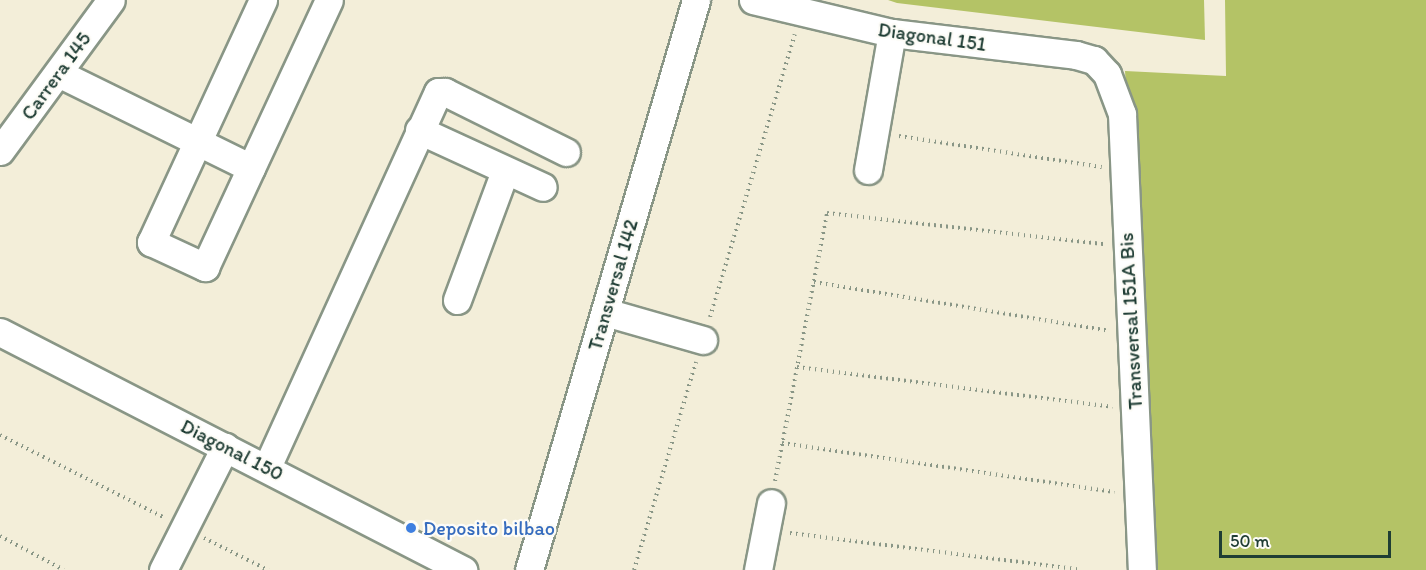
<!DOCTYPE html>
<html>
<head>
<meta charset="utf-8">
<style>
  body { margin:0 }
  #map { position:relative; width:1426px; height:570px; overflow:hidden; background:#f3eed9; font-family:Itim,sans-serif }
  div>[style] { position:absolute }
  .green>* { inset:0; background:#b4c366 }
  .path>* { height:4px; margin-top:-2px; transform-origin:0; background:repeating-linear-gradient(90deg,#899686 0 1.5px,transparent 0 6px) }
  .roads { filter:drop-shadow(2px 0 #899686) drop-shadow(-2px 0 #899686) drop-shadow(0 2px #899686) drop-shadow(0 -2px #899686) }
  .minor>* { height:27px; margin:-13.5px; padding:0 13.5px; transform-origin:13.5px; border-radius:13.5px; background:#fff }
  .dots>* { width:16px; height:16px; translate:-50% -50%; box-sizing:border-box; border:3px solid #fdfcf7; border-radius:50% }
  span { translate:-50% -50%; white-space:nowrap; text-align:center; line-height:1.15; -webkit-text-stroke:4.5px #fdfcf7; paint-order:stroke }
  .street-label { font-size:20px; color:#1f3d34 }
  .shop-label { font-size:20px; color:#366cbe }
  .left { translate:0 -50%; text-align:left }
  .scale { position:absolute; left:1219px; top:531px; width:172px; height:27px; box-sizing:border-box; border:3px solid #1f3d34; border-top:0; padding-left:8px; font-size:18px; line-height:21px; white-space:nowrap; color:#1f3d34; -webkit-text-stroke:4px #fdfcf7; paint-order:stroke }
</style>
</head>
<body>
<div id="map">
  <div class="green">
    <i style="clip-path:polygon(888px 0,1204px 0,1205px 40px,897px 3px)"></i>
    <i style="clip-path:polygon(1225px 0,1426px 0,1426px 570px,1158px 570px,1125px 71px,1226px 76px)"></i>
  </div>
  <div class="path">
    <i style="left:899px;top:136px;width:205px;rotate:8.7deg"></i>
    <i style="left:814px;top:282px;width:299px;rotate:9.4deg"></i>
    <i style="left:710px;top:317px;width:295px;rotate:-73.3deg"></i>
    <i style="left:797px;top:367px;width:318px;rotate:7.2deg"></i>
    <i style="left:0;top:435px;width:182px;rotate:26.7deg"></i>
    <i style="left:782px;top:443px;width:336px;rotate:8.4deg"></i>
    <i style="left:775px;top:481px;width:273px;rotate:-79deg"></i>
    <i style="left:827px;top:213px;width:280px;rotate:6.4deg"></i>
    <i style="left:790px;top:533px;width:293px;rotate:7.2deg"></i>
    <i style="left:0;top:536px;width:72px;rotate:28deg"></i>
    <i style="left:204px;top:538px;width:72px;rotate:26.6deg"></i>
    <i style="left:634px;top:570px;width:217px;rotate:-73.4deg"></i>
  </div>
  <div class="roads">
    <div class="minor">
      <i style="left:263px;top:0;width:267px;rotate:114.8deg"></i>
      <i style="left:151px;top:242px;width:60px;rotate:24.8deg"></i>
      <i style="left:205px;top:267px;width:294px;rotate:-65.1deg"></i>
      <i style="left:753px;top:0;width:143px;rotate:13.4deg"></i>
      <i style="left:892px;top:33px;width:185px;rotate:6.8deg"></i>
      <i style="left:1076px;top:55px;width:19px;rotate:16deg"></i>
      <i style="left:1094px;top:60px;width:19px;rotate:47deg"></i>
      <i style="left:1107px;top:74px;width:43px;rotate:69.4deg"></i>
      <i style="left:1122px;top:114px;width:456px;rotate:87.5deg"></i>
      <i style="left:58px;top:73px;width:215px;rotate:26.2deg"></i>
      <i style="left:419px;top:130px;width:136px;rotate:24.7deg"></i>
      <i style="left:0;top:151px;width:187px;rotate:-53.7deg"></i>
      <i style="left:868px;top:170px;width:139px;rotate:-80.1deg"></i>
      <i style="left:457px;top:300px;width:138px;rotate:-69.6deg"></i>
      <i style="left:605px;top:312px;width:102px;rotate:15.9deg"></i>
      <i style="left:0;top:332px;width:521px;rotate:27.2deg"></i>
      <i style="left:267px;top:467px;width:412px;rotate:-65.5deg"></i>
      <i style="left:438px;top:92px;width:7px"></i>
      <i style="left:445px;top:92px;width:135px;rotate:26.4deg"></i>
      <i style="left:163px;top:570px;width:138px;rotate:-63.2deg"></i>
      <i style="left:529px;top:570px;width:594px;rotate:-73.67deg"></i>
      <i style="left:758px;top:570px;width:68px;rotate:-79deg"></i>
    </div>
  </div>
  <div class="dots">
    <i style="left:411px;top:528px;background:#3f7fe0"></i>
  </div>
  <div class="street-label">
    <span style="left:932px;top:37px;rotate:8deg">Diagonal 151</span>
    <span style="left:56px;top:76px;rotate:-54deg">Carrera 145</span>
    <span style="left:613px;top:285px;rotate:-74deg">Transversal 142</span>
    <span style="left:1131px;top:321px;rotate:-93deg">Transversal 151A Bis</span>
    <span style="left:232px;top:450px;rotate:27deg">Diagonal 150</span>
  </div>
  <div class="shop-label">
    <span class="left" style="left:423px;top:528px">Deposito bilbao</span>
  </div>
  <div class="scale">50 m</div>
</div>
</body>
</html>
